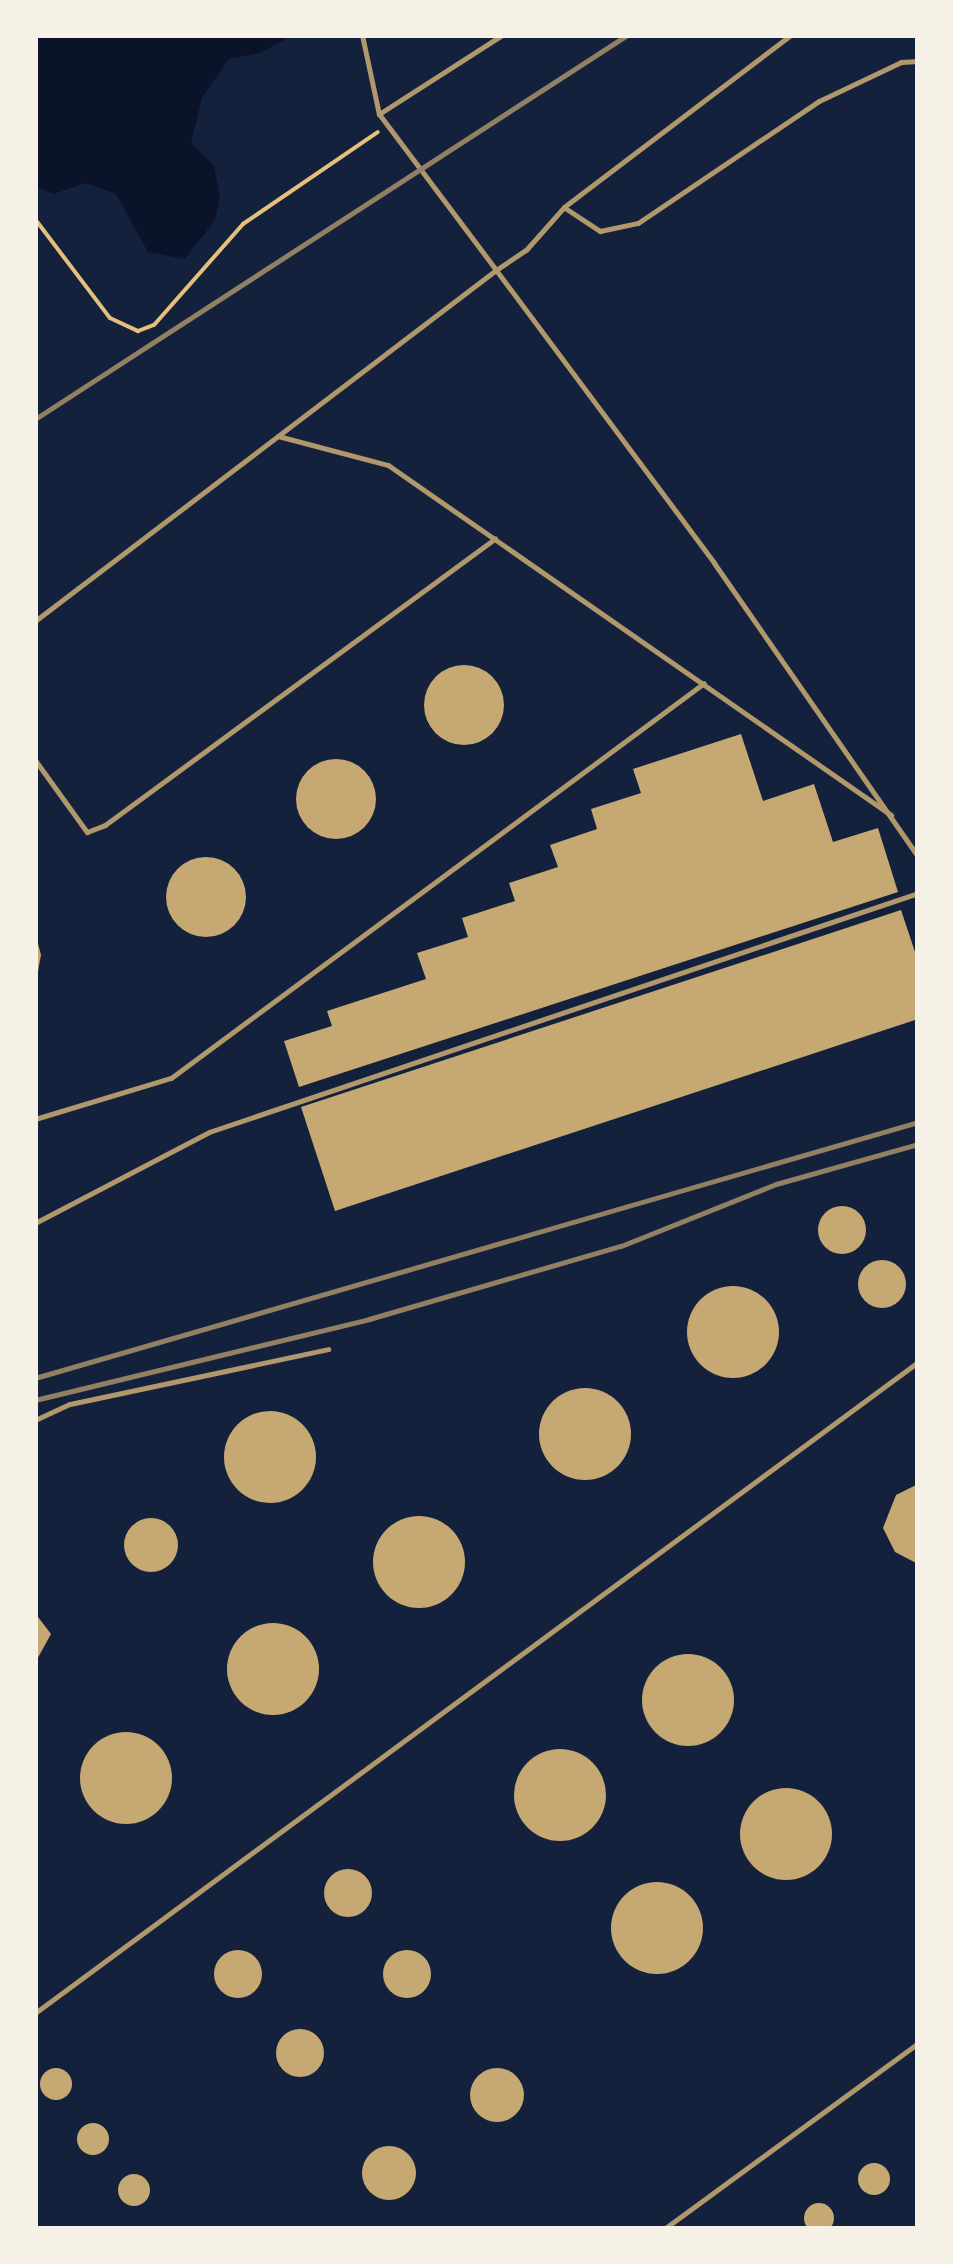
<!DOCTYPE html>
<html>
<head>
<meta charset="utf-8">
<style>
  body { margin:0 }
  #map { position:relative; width:953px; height:2264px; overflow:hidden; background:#14213d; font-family:Ubuntu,sans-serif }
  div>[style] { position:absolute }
  .water>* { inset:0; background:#0b132b }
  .building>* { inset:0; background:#c6a872 }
  .round { border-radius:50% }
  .path>* { height:4px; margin:-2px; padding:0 2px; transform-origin:2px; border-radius:2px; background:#e5c07b }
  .service>* { height:5px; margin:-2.5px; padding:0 2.5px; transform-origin:2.5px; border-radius:2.5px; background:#b1986c }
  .rail>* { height:5px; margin:-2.5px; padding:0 2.5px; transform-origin:2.5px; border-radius:2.5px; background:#918062 }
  span { translate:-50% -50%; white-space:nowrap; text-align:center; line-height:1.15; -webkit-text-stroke:8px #f6f1e7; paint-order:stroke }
  .frame { position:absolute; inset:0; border:38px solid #f6f1e7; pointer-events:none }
</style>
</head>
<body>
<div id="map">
  <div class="water">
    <i style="clip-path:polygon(35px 35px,293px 35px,261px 53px,229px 59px,202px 98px,191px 143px,214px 166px,220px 198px,215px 220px,185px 259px,148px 252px,116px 194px,86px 183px,53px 194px,35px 186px)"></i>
  </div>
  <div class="building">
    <i class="round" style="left:424px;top:665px;width:80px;height:80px"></i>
    <i style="clip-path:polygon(741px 734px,763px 801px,814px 784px,833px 842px,878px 828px,898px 892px,299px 1087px,284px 1041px,332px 1026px,327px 1011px,426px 979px,417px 953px,468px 937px,462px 918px,515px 901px,509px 883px,558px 867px,550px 845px,597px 829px,591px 809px,641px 793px,633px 769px)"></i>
    <i class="round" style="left:296px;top:759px;width:80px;height:80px"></i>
    <i class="round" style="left:166px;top:857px;width:80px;height:80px"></i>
    <i style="clip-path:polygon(901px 910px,918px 961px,918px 1019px,335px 1211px,301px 1107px)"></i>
    <i style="clip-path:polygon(35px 932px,41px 955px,36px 982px,35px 982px)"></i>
    <i class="round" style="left:818px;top:1206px;width:48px;height:48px"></i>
    <i class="round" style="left:858px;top:1260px;width:48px;height:48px"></i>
    <i class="round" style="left:687px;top:1286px;width:92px;height:92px"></i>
    <i class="round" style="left:539px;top:1388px;width:92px;height:92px"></i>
    <i class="round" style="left:224px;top:1411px;width:92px;height:92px"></i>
    <i style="clip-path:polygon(918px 1484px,918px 1564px,895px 1552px,883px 1528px,896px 1495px)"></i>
    <i class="round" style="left:373px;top:1516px;width:92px;height:92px"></i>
    <i class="round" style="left:124px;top:1518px;width:54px;height:54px"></i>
    <i style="clip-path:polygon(35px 1613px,51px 1634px,35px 1663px)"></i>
    <i class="round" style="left:227px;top:1623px;width:92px;height:92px"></i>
    <i class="round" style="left:642px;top:1654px;width:92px;height:92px"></i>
    <i class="round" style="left:80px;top:1732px;width:92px;height:92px"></i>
    <i class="round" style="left:514px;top:1749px;width:92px;height:92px"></i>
    <i class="round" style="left:740px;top:1788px;width:92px;height:92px"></i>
    <i class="round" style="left:324px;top:1869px;width:48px;height:48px"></i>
    <i class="round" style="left:611px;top:1882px;width:92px;height:92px"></i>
    <i class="round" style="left:383px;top:1950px;width:48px;height:48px"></i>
    <i class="round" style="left:214px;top:1950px;width:48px;height:48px"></i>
    <i class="round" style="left:276px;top:2029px;width:48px;height:48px"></i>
    <i class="round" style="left:470px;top:2068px;width:54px;height:54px"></i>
    <i class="round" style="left:40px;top:2068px;width:32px;height:32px"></i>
    <i class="round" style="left:77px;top:2123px;width:32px;height:32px"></i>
    <i class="round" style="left:362px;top:2146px;width:54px;height:54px"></i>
    <i class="round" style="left:858px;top:2163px;width:32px;height:32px"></i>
    <i class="round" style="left:118px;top:2174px;width:32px;height:32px"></i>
    <i class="round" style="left:804px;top:2203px;width:30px;height:30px"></i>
  </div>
  <div class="path">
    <i style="left:35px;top:219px;width:124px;rotate:52.9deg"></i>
    <i style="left:110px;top:318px;width:31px;rotate:25deg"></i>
    <i style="left:138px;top:331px;width:17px;rotate:-21deg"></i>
    <i style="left:154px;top:325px;width:135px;rotate:-48.6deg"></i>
    <i style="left:243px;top:224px;width:163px;rotate:-34.3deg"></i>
  </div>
  <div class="service">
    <i style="left:362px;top:35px;width:81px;rotate:77.9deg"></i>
    <i style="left:379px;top:114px;width:195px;rotate:53.1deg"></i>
    <i style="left:496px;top:270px;width:36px;rotate:-34deg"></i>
    <i style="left:526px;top:250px;width:57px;rotate:-48.5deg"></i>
    <i style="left:564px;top:207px;width:285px;rotate:-37.2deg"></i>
    <i style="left:379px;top:114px;width:146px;rotate:-32.7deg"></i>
    <i style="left:565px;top:208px;width:42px;rotate:33.3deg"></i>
    <i style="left:600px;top:231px;width:39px;rotate:-12deg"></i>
    <i style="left:638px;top:223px;width:218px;rotate:-34deg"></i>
    <i style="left:819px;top:101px;width:91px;rotate:-25.4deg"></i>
    <i style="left:901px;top:62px;width:17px;rotate:-3deg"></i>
    <i style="left:278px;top:436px;width:114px;rotate:14.8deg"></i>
    <i style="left:388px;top:465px;width:613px;rotate:34.83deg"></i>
    <i style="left:35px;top:621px;width:579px;rotate:-37.29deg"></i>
    <i style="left:496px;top:270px;width:365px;rotate:53.3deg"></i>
    <i style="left:714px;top:563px;width:358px;rotate:55.2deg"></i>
    <i style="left:35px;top:760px;width:89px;rotate:54.2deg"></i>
    <i style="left:87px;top:832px;width:19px;rotate:-21deg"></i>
    <i style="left:105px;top:825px;width:484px;rotate:-36.3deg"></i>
    <i style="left:35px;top:1119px;width:142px;rotate:-16.8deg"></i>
    <i style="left:171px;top:1078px;width:663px;rotate:-36.54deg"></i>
    <i style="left:35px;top:1223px;width:196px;rotate:-27.6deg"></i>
    <i style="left:209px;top:1132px;width:748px;rotate:-18.63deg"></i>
    <i style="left:35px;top:1420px;width:38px;rotate:-25deg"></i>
    <i style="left:70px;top:1404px;width:264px;rotate:-12deg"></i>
    <i style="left:35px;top:2013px;width:1097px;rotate:-36.4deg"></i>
    <i style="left:664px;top:2229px;width:315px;rotate:-36.2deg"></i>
  </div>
  <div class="rail">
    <i style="left:35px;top:419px;width:706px;rotate:-32.97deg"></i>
    <i style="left:35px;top:1378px;width:919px;rotate:-16.17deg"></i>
    <i style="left:35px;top:1400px;width:344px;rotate:-13.6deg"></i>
    <i style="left:369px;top:1319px;width:262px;rotate:-16.2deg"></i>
    <i style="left:621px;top:1246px;width:167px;rotate:-21.8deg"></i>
    <i style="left:776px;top:1184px;width:148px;rotate:-15.7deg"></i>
  </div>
  <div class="frame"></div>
</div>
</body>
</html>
